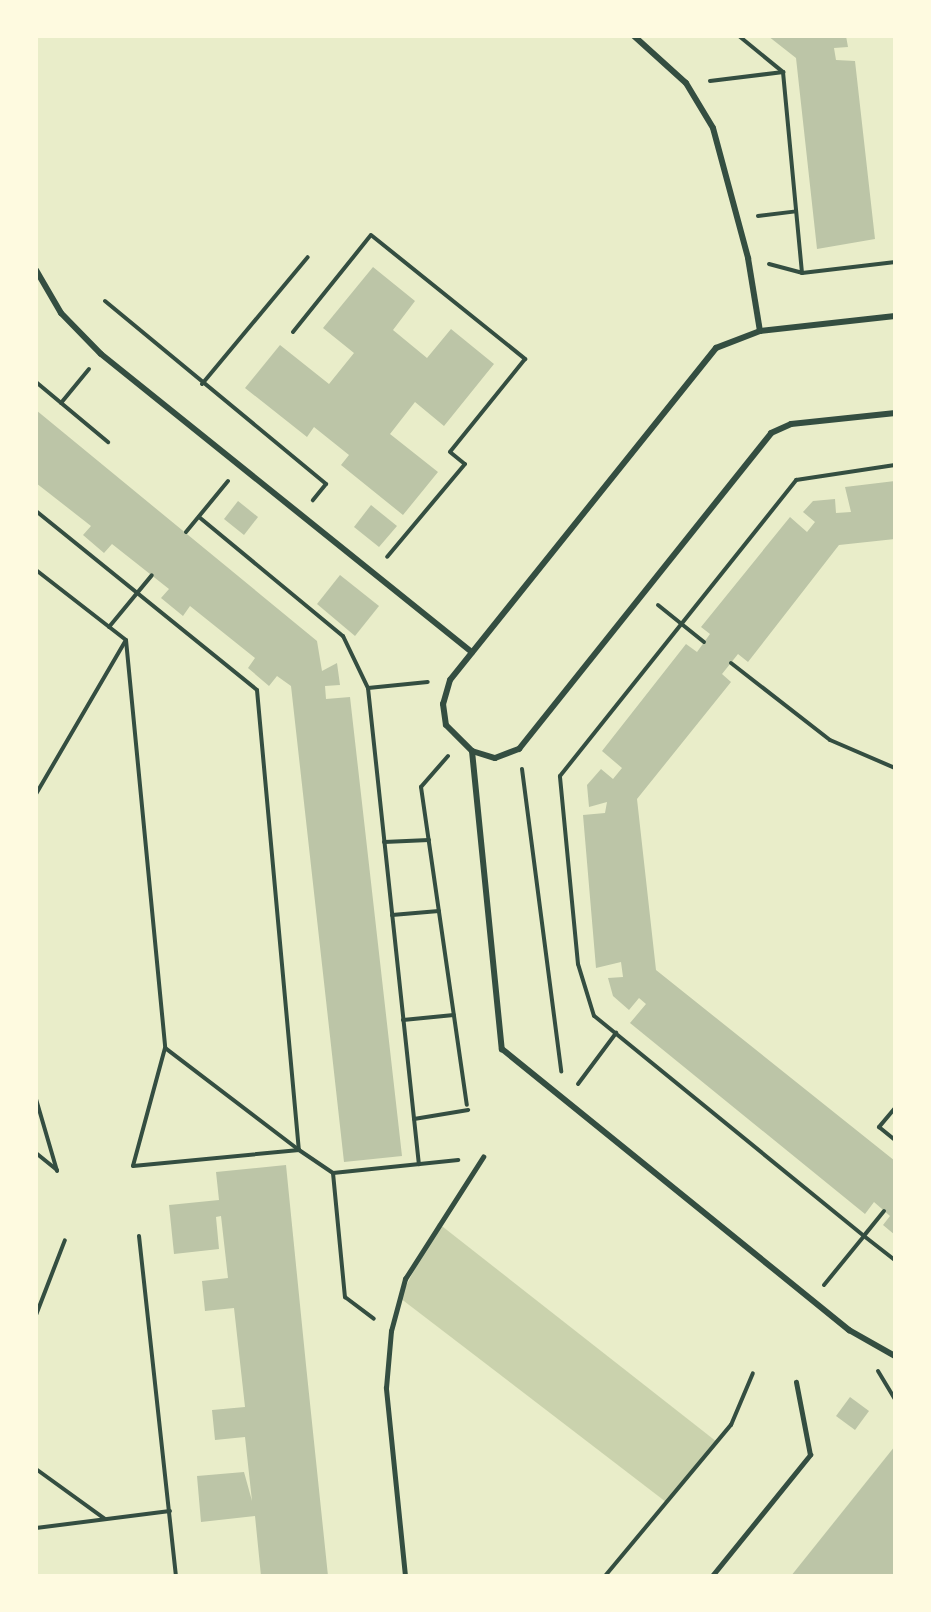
<!DOCTYPE html>
<html>
<head>
<meta charset="utf-8">
<style>
  body { margin:0 }
  #map { position:relative; width:931px; height:1612px; overflow:hidden; background:#e9edc9; font-family:"Sofia Sans Condensed",sans-serif }
  div>[style] { position:absolute }
  .green>* { inset:0; background:#cad2ad }
  .building>* { inset:0; background:#bcc5a7 }
  .path>* { height:4px; margin:-2px; padding:0 2px; transform-origin:2px; border-radius:2px; background:#344e41 }
  .service>* { height:4.5px; margin:-2.25px; padding:0 2.25px; transform-origin:2.25px; border-radius:2.25px; background:#344e41 }
  .minor>* { height:6px; margin:-3px; padding:0 3px; transform-origin:3px; border-radius:3px; background:#344e41 }
  span { translate:-50% -50%; white-space:nowrap; text-align:center; line-height:1.15; -webkit-text-stroke:4.5px #fefae0; paint-order:stroke }
  .frame { position:absolute; inset:0; border:38px solid #fefae0; pointer-events:none }
</style>
</head>
<body>
<div id="map">
  <div class="green">
    <i style="clip-path:polygon(438px 1223px,717px 1442px,666px 1502px,400px 1298px)"></i>
  </div>
  <div class="building">
    <i style="clip-path:polygon(768px 36px,846px 36px,848px 47px,834px 48px,836px 60px,855px 61px,875px 239px,817px 249px,796px 58px)"></i>
    <i style="clip-path:polygon(373px 267px,415px 301px,393px 330px,427px 358px,451px 329px,494px 364px,444px 426px,415px 402px,390px 434px,438px 472px,403px 515px,341px 465px,349px 455px,314px 427px,307px 437px,245px 388px,280px 345px,329px 384px,354px 353px,323px 328px)"></i>
    <i style="clip-path:polygon(36px 410px,317px 641px,322px 671px,337px 663px,340px 685px,325px 686px,326px 699px,350px 697px,402px 1156px,344px 1162px,291px 686px,277px 676px,269px 686px,248px 668px,255px 658px,190px 606px,183px 616px,161px 598px,169px 589px,112px 544px,104px 553px,83px 535px,91px 526px,36px 483px)"></i>
    <i style="clip-path:polygon(895px 481px,895px 539px,839px 545px,748px 662px,738px 654px,722px 674px,731px 682px,637px 799px,656px 970px,895px 1161px,895px 1235px,883px 1225px,890px 1216px,874px 1202px,865px 1214px,630px 1023px,646px 1004px,639px 998px,629px 1010px,613px 996px,608px 978px,623px 977px,621px 962px,596px 968px,583px 815px,605px 813px,607px 802px,589px 807px,587px 785px,601px 769px,613px 779px,622px 768px,602px 751px,686px 644px,697px 652px,710px 634px,701px 627px,790px 517px,807px 532px,815px 522px,803px 512px,813px 501px,835px 499px,836px 513px,851px 512px,845px 487px)"></i>
    <i style="clip-path:polygon(238px 501px,258px 517px,244px 535px,224px 519px)"></i>
    <i style="clip-path:polygon(371px 505px,397px 526px,379px 547px,354px 527px)"></i>
    <i style="clip-path:polygon(340px 575px,379px 606px,355px 636px,317px 604px)"></i>
    <i style="clip-path:polygon(286px 1165px,306px 1365px,328px 1576px,261px 1576px,255px 1516px,201px 1522px,197px 1476px,244px 1472px,252px 1501px,245px 1437px,215px 1440px,212px 1410px,245px 1407px,234px 1308px,205px 1311px,202px 1281px,228px 1278px,221px 1216px,216px 1217px,219px 1249px,174px 1254px,169px 1205px,219px 1200px,216px 1172px)"></i>
    <i style="clip-path:polygon(850px 1397px,869px 1411px,855px 1430px,836px 1416px)"></i>
    <i style="clip-path:polygon(895px 1446px,895px 1576px,791px 1576px)"></i>
  </div>
  <div class="path">
    <i style="left:739px;top:36px;width:57px;rotate:39.3deg"></i>
    <i style="left:783px;top:72px;width:202px;rotate:84.6deg"></i>
    <i style="left:710px;top:81px;width:74px;rotate:-7deg"></i>
    <i style="left:758px;top:216px;width:38px;rotate:-7deg"></i>
    <i style="left:769px;top:264px;width:34px;rotate:15deg"></i>
    <i style="left:802px;top:273px;width:94px;rotate:-6.7deg"></i>
    <i style="left:105px;top:301px;width:287px;rotate:39.6deg"></i>
    <i style="left:326px;top:484px;width:21px;rotate:129deg"></i>
    <i style="left:293px;top:332px;width:124px;rotate:-51.2deg"></i>
    <i style="left:371px;top:235px;width:198px;rotate:38.8deg"></i>
    <i style="left:525px;top:359px;width:119px;rotate:128.9deg"></i>
    <i style="left:450px;top:452px;width:19px;rotate:39deg"></i>
    <i style="left:465px;top:464px;width:121px;rotate:130deg"></i>
    <i style="left:36px;top:382px;width:94px;rotate:39.8deg"></i>
    <i style="left:202px;top:384px;width:165px;rotate:-50.2deg"></i>
    <i style="left:61px;top:403px;width:44px;rotate:-50.5deg"></i>
    <i style="left:36px;top:511px;width:284px;rotate:39deg"></i>
    <i style="left:257px;top:690px;width:462px;rotate:84.8deg"></i>
    <i style="left:299px;top:1150px;width:168px;rotate:-142.7deg"></i>
    <i style="left:199px;top:517px;width:187px;rotate:39.6deg"></i>
    <i style="left:343px;top:636px;width:58px;rotate:64.3deg"></i>
    <i style="left:368px;top:688px;width:479px;rotate:83.9deg"></i>
    <i style="left:186px;top:532px;width:66px;rotate:-50.5deg"></i>
    <i style="left:36px;top:570px;width:114px;rotate:37.9deg"></i>
    <i style="left:126px;top:640px;width:410px;rotate:84.5deg"></i>
    <i style="left:165px;top:1048px;width:122px;rotate:105.2deg"></i>
    <i style="left:133px;top:1166px;width:167px;rotate:-5.5deg"></i>
    <i style="left:299px;top:1150px;width:41px;rotate:34.1deg"></i>
    <i style="left:333px;top:1173px;width:126px;rotate:-5.9deg"></i>
    <i style="left:658px;top:605px;width:59px;rotate:38.8deg"></i>
    <i style="left:109px;top:627px;width:67px;rotate:-50.4deg"></i>
    <i style="left:731px;top:663px;width:125px;rotate:37.9deg"></i>
    <i style="left:830px;top:740px;width:71px;rotate:23.3deg"></i>
    <i style="left:368px;top:688px;width:60px;rotate:-5.7deg"></i>
    <i style="left:448px;top:756px;width:41px;rotate:131.1deg"></i>
    <i style="left:421px;top:787px;width:321px;rotate:81.8deg"></i>
    <i style="left:522px;top:769px;width:305px;rotate:82.6deg"></i>
    <i style="left:36px;top:794px;width:178px;rotate:-59.7deg"></i>
    <i style="left:384px;top:842px;width:45px;rotate:-2.5deg"></i>
    <i style="left:392px;top:915px;width:47px;rotate:-4.9deg"></i>
    <i style="left:403px;top:1020px;width:51px;rotate:-5.6deg"></i>
    <i style="left:578px;top:1084px;width:64px;rotate:-53.3deg"></i>
    <i style="left:36px;top:1099px;width:75px;rotate:73.7deg"></i>
    <i style="left:895px;top:1108px;width:25px;rotate:130deg"></i>
    <i style="left:879px;top:1127px;width:21px;rotate:39deg"></i>
    <i style="left:414px;top:1119px;width:55px;rotate:-9.5deg"></i>
    <i style="left:36px;top:1153px;width:27px;rotate:39deg"></i>
    <i style="left:333px;top:1173px;width:125px;rotate:84.5deg"></i>
    <i style="left:345px;top:1297px;width:36px;rotate:37deg"></i>
    <i style="left:884px;top:1211px;width:32px;rotate:129deg"></i>
    <i style="left:864px;top:1236px;width:39px;rotate:38deg"></i>
    <i style="left:139px;top:1236px;width:342px;rotate:83.8deg"></i>
    <i style="left:824px;top:1285px;width:63px;rotate:-50.8deg"></i>
    <i style="left:864px;top:1236px;width:348px;rotate:-140.8deg"></i>
    <i style="left:594px;top:1016px;width:54px;rotate:-107.1deg"></i>
    <i style="left:578px;top:964px;width:189px;rotate:-95.5deg"></i>
    <i style="left:560px;top:776px;width:379px;rotate:-51.4deg"></i>
    <i style="left:796px;top:480px;width:100px;rotate:-8.6deg"></i>
    <i style="left:36px;top:1315px;width:80px;rotate:-68.9deg"></i>
    <i style="left:878px;top:1371px;width:33px;rotate:59deg"></i>
    <i style="left:36px;top:1469px;width:85px;rotate:35.9deg"></i>
    <i style="left:36px;top:1528px;width:135px;rotate:-7.2deg"></i>
    <i style="left:605px;top:1576px;width:197px;rotate:-50.2deg"></i>
    <i style="left:731px;top:1425px;width:56px;rotate:-67.1deg"></i>
  </div>
  <div class="service">
    <i style="left:405px;top:1576px;width:189px;rotate:-95.8deg"></i>
    <i style="left:386px;top:1388px;width:57px;rotate:-85deg"></i>
    <i style="left:391px;top:1331px;width:54px;rotate:-74.9deg"></i>
    <i style="left:405px;top:1279px;width:145px;rotate:-57.4deg"></i>
    <i style="left:712px;top:1576px;width:156px;rotate:-51deg"></i>
    <i style="left:810px;top:1455px;width:74px;rotate:-100.9deg"></i>
  </div>
  <div class="minor">
    <i style="left:634px;top:36px;width:70px;rotate:42.1deg"></i>
    <i style="left:686px;top:83px;width:52px;rotate:59deg"></i>
    <i style="left:713px;top:128px;width:135px;rotate:74.9deg"></i>
    <i style="left:748px;top:258px;width:74px;rotate:80.7deg"></i>
    <i style="left:36px;top:270px;width:50px;rotate:59.8deg"></i>
    <i style="left:61px;top:313px;width:57px;rotate:45.7deg"></i>
    <i style="left:101px;top:354px;width:476px;rotate:38.8deg"></i>
    <i style="left:895px;top:316px;width:136px;rotate:173.7deg"></i>
    <i style="left:760px;top:331px;width:47px;rotate:158.9deg"></i>
    <i style="left:716px;top:348px;width:425px;rotate:128.7deg"></i>
    <i style="left:450px;top:680px;width:25px;rotate:106deg"></i>
    <i style="left:443px;top:704px;width:21px;rotate:82deg"></i>
    <i style="left:446px;top:725px;width:37px;rotate:45deg"></i>
    <i style="left:472px;top:751px;width:300px;rotate:84.3deg"></i>
    <i style="left:502px;top:1049px;width:447px;rotate:39deg"></i>
    <i style="left:849px;top:1330px;width:53px;rotate:29.5deg"></i>
    <i style="left:472px;top:751px;width:24px;rotate:17deg"></i>
    <i style="left:495px;top:758px;width:26px;rotate:-21deg"></i>
    <i style="left:519px;top:749px;width:404px;rotate:-51.4deg"></i>
    <i style="left:771px;top:433px;width:22px;rotate:-24deg"></i>
    <i style="left:791px;top:424px;width:105px;rotate:-6deg"></i>
  </div>
  <div class="frame"></div>
</div>
</body>
</html>
